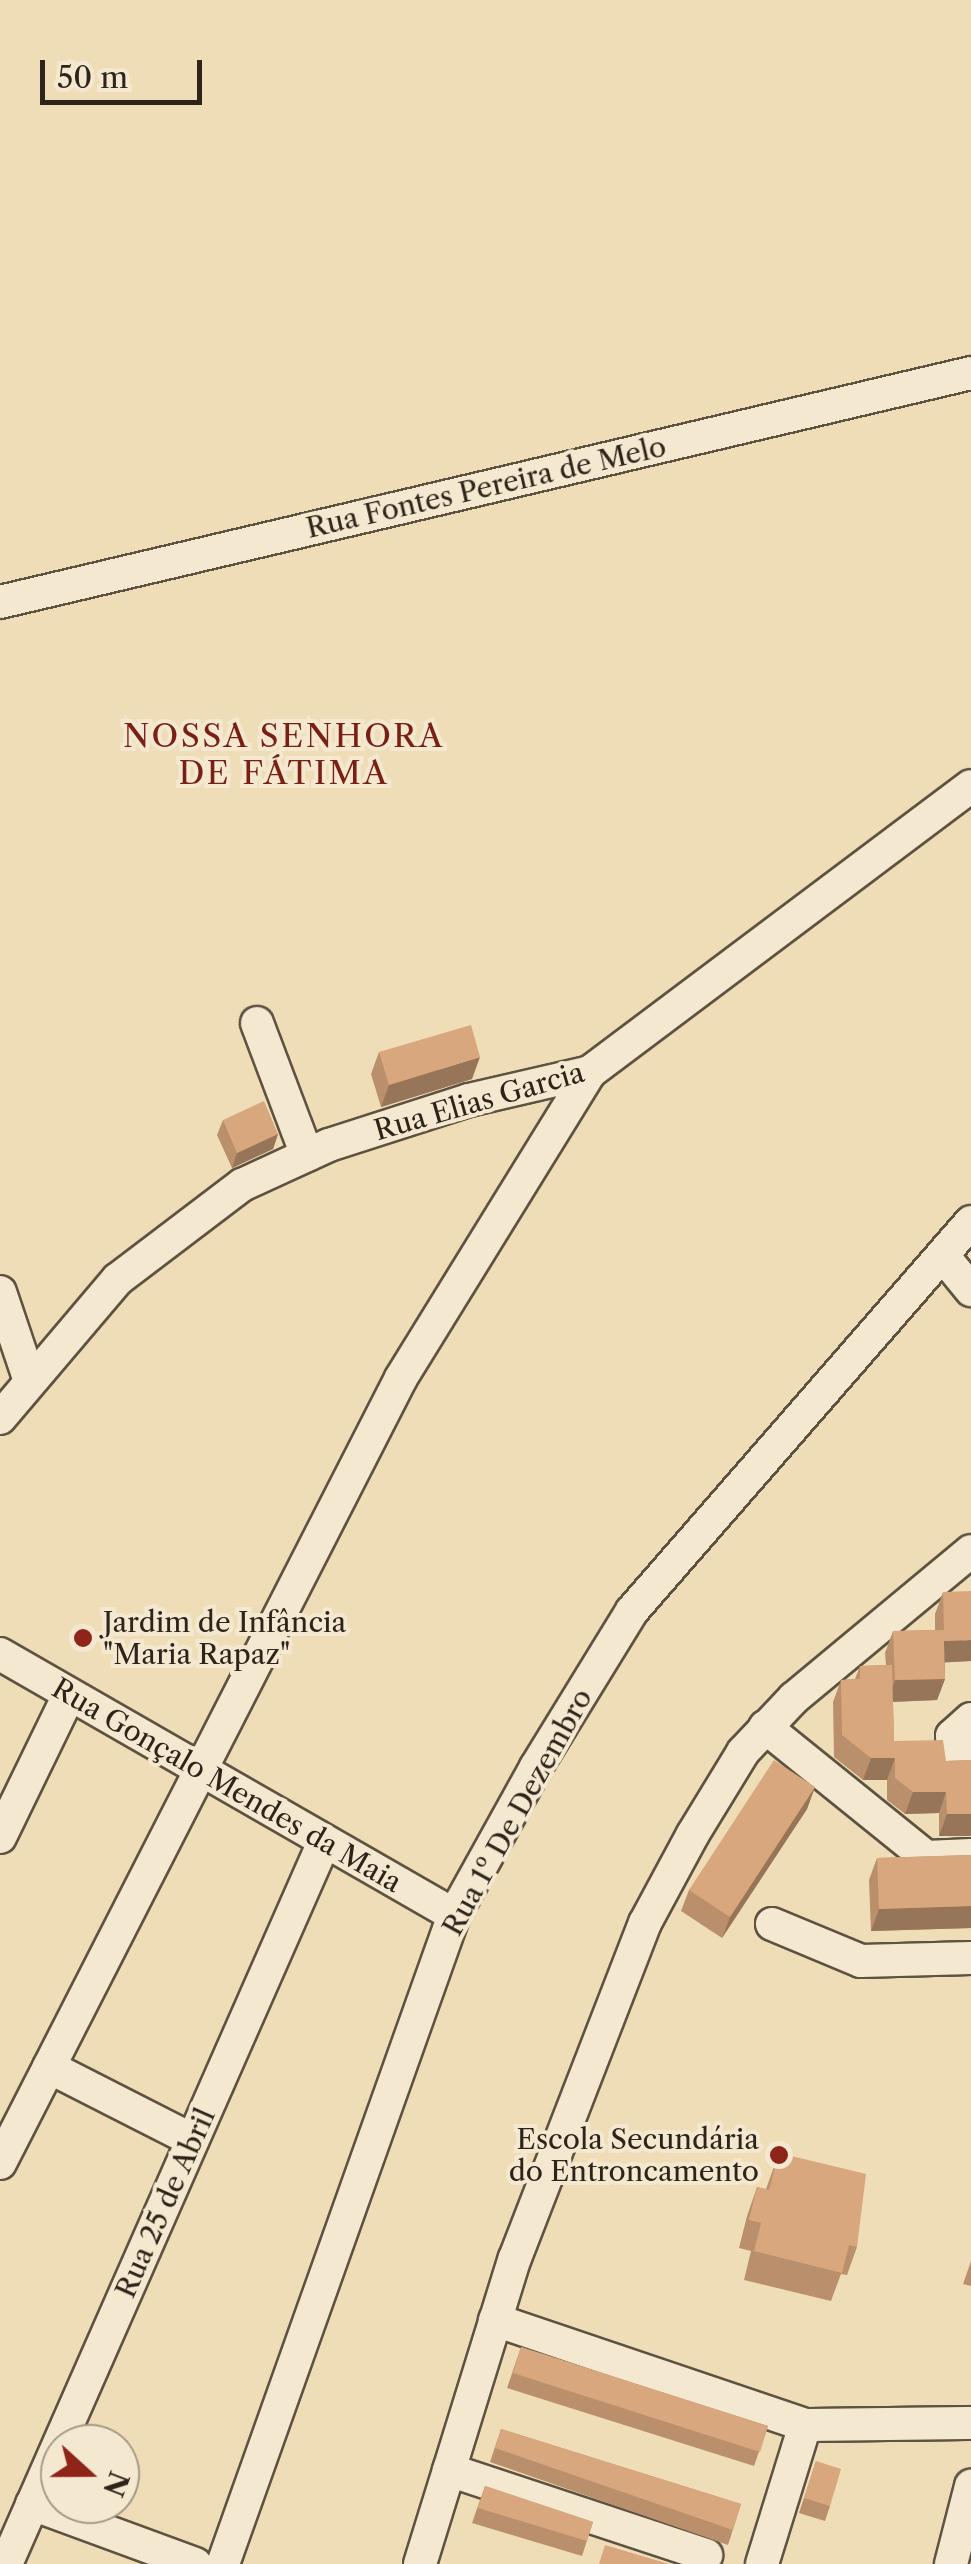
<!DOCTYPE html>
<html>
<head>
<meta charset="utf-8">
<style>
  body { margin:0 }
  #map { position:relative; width:971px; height:2564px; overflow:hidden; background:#eeddb7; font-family:"Libre Caslon Text",serif }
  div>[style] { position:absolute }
  .roads { filter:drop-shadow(2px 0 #5e5241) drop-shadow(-2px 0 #5e5241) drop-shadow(0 2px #5e5241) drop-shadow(0 -2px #5e5241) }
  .minor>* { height:32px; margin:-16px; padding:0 16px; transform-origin:16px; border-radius:16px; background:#f4e9d0 }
  .wall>* { inset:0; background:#ba906c }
  .shaded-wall>* { inset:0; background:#977558 }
  .building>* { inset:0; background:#d8a77d }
  .dots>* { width:28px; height:28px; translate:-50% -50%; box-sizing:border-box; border:5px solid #f4e9d0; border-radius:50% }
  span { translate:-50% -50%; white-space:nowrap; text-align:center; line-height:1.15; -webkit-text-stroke:8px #f4e9d0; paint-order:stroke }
  .street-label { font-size:28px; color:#2e241a }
  .poi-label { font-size:28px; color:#2e241a }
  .left { translate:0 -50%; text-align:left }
  .right { translate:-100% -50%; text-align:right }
  .quarter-label { font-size:32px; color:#7a1f14; letter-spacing:2.5px }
  .north { position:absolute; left:40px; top:2424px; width:100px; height:100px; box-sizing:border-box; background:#f4e9d0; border:2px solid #a59a87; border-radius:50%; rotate:111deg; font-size:28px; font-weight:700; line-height:40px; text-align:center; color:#2e241a }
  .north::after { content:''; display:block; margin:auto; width:35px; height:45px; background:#8f2418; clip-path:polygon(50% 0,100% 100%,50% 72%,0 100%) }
  .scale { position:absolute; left:40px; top:60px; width:162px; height:45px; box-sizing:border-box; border:5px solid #2e241a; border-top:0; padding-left:12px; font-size:30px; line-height:35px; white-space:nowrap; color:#2e241a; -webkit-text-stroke:8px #f4e9d0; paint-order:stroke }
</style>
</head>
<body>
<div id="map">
  <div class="roads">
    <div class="minor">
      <i style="left:0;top:602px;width:998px;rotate:-13.27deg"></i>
      <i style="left:257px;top:1023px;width:141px;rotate:69.3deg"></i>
      <i style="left:944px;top:1257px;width:43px;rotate:50.7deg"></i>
      <i style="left:0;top:1292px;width:94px;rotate:71.4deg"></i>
      <i style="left:0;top:1418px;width:182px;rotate:-49.7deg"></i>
      <i style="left:118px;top:1279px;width:156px;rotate:-37.2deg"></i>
      <i style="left:242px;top:1185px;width:96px;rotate:-24.7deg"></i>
      <i style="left:329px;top:1145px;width:147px;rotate:-17.8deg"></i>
      <i style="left:469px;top:1100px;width:124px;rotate:-13deg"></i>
      <i style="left:590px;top:1072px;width:476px;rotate:-36.9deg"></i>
      <i style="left:0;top:1654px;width:524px;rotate:29.89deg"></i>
      <i style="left:971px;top:1719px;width:25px;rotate:138deg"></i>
      <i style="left:952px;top:1736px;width:19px;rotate:87deg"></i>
      <i style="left:953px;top:1755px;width:18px"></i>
      <i style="left:765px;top:1727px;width:207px;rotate:38.9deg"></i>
      <i style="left:926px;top:1857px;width:45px;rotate:-2.5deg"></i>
      <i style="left:0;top:1837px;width:158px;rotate:-64.1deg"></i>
      <i style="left:772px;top:1924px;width:96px;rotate:22.6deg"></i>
      <i style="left:861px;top:1961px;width:110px;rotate:-1.6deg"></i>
      <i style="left:49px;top:2067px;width:161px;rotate:27deg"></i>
      <i style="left:0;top:2163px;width:881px;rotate:-62.94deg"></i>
      <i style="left:401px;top:1378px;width:360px;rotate:-58.3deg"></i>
      <i style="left:495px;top:2320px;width:327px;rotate:18.7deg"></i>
      <i style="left:805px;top:2425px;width:166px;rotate:-0.7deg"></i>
      <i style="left:449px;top:2470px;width:271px;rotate:18.3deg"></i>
      <i style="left:32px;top:2504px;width:174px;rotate:20.2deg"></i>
      <i style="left:6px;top:2564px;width:789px;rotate:-66.23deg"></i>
      <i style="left:223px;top:2564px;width:689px;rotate:-70.41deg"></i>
      <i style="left:454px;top:1915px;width:169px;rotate:-61deg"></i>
      <i style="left:536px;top:1767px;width:183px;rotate:-58.4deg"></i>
      <i style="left:632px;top:1611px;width:516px;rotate:-48.93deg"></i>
      <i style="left:420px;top:2564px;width:320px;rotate:-72.8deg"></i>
      <i style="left:515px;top:2258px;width:359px;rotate:-68.8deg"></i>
      <i style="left:645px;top:1923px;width:101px;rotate:-61.7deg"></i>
      <i style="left:693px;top:1834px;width:96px;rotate:-58.6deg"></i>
      <i style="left:743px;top:1752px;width:74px;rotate:-46.6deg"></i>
      <i style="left:794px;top:1698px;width:230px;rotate:-39.7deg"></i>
      <i style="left:762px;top:2564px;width:145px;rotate:-72.8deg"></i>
      <i style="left:951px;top:2564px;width:81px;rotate:-75.6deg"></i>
    </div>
  </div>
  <div class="wall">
    <i style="clip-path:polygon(379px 1052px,472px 1079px,381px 1107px,371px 1074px)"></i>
    <i style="clip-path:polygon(223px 1120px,278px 1134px,273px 1149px,232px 1168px,217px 1135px)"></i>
    <i style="clip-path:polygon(943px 1592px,971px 1661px,945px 1662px,945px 1679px,937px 1700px,893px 1702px,894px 1741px,946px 1761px,971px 1760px,971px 1836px,939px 1836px,939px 1813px,905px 1814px,887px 1800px,887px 1780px,863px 1780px,834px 1757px,833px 1702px,841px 1680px,855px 1679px,860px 1666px,886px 1665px,885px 1653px,893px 1631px,935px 1630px,935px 1614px)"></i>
    <i style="clip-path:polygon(815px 1787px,807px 1809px,722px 1938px,681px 1911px,689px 1890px)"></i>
    <i style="clip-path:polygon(971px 1855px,971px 1928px,871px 1931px,869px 1880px,877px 1858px)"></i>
    <i style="clip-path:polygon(779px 2153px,857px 2247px,847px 2275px,841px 2274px,831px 2301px,744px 2280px,751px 2251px,739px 2248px,747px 2216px,757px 2187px,766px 2189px)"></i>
    <i style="clip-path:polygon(971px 2261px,971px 2286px,963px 2284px)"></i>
    <i style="clip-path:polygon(521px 2347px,768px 2426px,754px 2466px,507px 2388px)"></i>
    <i style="clip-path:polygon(501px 2429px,741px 2504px,728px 2545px,490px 2462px)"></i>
    <i style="clip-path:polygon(816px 2461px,830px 2506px,825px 2521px,799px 2513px)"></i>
    <i style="clip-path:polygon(485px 2486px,593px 2522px,582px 2556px,472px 2523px)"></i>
  </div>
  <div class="shaded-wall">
    <i style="clip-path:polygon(480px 1057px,472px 1079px,381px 1107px,389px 1085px)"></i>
    <i style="clip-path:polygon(278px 1134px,273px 1149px,232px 1168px,237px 1153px)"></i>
    <i style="clip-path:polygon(971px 1640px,971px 1661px,936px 1663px,944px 1641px)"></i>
    <i style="clip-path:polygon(945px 1679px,937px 1700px,887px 1702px,895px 1680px)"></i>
    <i style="clip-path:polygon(871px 1758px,895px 1758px,887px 1780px,863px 1780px)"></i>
    <i style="clip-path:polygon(815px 1787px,807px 1809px,722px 1938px,730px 1917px)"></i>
    <i style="clip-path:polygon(913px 1792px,946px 1792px,939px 1813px,905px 1814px)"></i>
    <i style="clip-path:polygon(947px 1814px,971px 1814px,971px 1836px,939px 1836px)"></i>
    <i style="clip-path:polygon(971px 1906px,971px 1928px,871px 1931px,879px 1909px)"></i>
  </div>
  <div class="building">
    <i style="clip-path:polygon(471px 1025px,480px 1057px,389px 1085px,379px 1052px)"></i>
    <i style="clip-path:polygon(264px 1101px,278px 1134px,237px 1153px,223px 1120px)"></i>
    <i style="clip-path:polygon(971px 1591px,971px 1640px,944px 1641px,945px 1679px,895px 1680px,893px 1631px,944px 1630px,943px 1592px)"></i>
    <i style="clip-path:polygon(892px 1665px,894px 1741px,943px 1740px,946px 1761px,971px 1760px,971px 1814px,947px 1814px,946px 1792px,913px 1792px,895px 1778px,895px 1758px,871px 1758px,842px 1735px,841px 1680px,860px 1679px,860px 1666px)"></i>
    <i style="clip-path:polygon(774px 1760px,815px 1787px,730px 1917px,689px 1890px)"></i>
    <i style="clip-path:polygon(971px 1855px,971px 1906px,879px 1909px,877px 1858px)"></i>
    <i style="clip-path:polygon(779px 2153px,866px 2174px,857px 2247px,849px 2245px,842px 2273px,754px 2251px,761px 2223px,749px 2220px,757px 2187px,769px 2190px)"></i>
    <i style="clip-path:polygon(521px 2347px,768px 2426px,760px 2452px,513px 2373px)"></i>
    <i style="clip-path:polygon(501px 2429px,741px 2504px,733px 2530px,495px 2448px)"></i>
    <i style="clip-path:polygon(816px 2461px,841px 2469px,830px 2506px,804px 2498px)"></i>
    <i style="clip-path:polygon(485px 2486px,593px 2522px,587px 2541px,478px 2508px)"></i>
    <i style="clip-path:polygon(605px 2545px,669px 2564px,599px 2564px)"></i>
  </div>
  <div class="dots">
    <i style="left:83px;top:1638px;background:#8f2418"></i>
    <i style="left:779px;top:2155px;background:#8f2418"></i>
  </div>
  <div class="street-label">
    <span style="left:486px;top:487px;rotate:-13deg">Rua Fontes Pereira de Melo</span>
    <span style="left:479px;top:1101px;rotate:-16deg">Rua Elias Garcia</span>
    <span style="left:227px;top:1785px;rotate:30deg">Rua Gonçalo Mendes da Maia</span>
    <span style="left:517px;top:1812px;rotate:-61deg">Rua 1º De Dezembro</span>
    <span style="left:165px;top:2203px;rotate:-66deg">Rua 25 de Abril</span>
  </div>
  <div class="poi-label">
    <span class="left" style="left:103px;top:1638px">Jardim de Infância<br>"Maria Rapaz"</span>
    <span class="right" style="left:759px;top:2155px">Escola Secundária<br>do Entroncamento</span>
  </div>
  <div class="quarter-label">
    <span style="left:284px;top:755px">NOSSA SENHORA<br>DE FÁTIMA</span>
  </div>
  <div class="north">N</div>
  <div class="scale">50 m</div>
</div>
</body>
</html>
